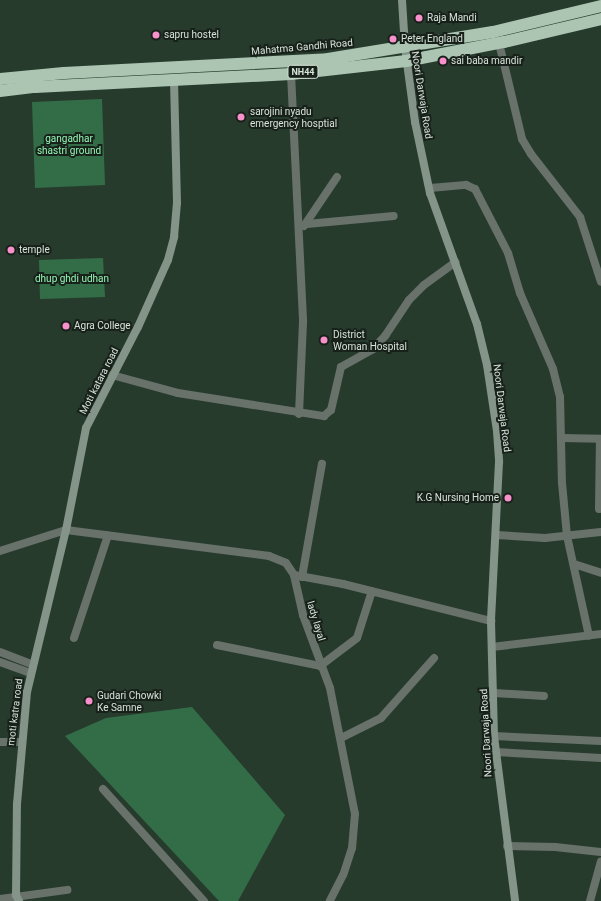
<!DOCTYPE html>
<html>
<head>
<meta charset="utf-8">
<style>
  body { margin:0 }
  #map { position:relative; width:601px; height:901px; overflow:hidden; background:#273b2d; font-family:Roboto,sans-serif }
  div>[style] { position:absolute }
  .green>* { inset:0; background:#336d48 }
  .street>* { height:8px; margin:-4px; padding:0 4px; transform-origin:4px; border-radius:4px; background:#68726b }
  .secondary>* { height:8px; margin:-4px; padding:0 4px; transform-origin:4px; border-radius:4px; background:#849488 }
  .highway>* { height:12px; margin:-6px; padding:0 6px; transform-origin:6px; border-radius:6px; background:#acc5b3 }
  .dots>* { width:11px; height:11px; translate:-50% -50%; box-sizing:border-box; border:2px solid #172019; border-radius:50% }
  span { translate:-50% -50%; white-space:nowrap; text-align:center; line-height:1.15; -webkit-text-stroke:4px #172019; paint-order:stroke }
  .shield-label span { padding:1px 3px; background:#172019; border:1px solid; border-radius:3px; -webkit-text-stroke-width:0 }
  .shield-label { font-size:9px; color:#d6e3d9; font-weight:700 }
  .poi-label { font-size:10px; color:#d6e3d9 }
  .left { translate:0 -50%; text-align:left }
  .right { translate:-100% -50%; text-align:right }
  .street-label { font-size:10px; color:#d6e3d9 }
  .park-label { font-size:10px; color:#95f7b5 }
</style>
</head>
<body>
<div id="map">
  <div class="green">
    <i style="clip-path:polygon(102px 99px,105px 185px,35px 188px,32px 102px)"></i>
    <i style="clip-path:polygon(103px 258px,105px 297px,40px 299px,39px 260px)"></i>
    <i style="clip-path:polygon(192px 707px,285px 815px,238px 901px,219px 901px,65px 736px,106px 718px)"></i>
  </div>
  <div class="street">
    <i style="left:499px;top:43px;width:99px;rotate:76.5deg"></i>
    <i style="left:522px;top:139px;width:17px;rotate:59deg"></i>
    <i style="left:531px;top:154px;width:80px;rotate:52.1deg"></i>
    <i style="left:580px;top:217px;width:68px;rotate:72.1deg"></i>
    <i style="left:291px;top:74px;width:248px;rotate:87.2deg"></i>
    <i style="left:303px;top:322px;width:92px;rotate:92.5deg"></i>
    <i style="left:430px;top:188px;width:36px;rotate:-5deg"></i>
    <i style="left:466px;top:185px;width:10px;rotate:24deg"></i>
    <i style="left:475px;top:189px;width:72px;rotate:62.7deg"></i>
    <i style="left:508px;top:253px;width:42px;rotate:73.3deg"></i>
    <i style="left:520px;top:293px;width:83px;rotate:66.5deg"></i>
    <i style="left:553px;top:369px;width:29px;rotate:76deg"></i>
    <i style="left:560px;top:397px;width:86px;rotate:88.7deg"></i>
    <i style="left:562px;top:483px;width:53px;rotate:84.6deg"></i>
    <i style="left:567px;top:536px;width:102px;rotate:77.6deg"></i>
    <i style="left:307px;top:224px;width:87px;rotate:-5.3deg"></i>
    <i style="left:304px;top:226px;width:59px;rotate:-56deg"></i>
    <i style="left:112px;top:375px;width:68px;rotate:15.3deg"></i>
    <i style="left:178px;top:393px;width:148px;rotate:9deg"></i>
    <i style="left:324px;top:416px;width:9px;rotate:-41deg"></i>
    <i style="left:331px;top:410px;width:44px;rotate:-76.9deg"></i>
    <i style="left:341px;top:367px;width:37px;rotate:-29deg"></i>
    <i style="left:373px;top:349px;width:18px;rotate:-47deg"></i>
    <i style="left:385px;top:336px;width:43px;rotate:-56.3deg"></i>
    <i style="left:409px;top:300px;width:21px;rotate:-45deg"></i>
    <i style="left:424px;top:285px;width:39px;rotate:-36deg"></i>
    <i style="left:562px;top:438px;width:39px;rotate:1deg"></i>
    <i style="left:599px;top:509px;width:70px;rotate:-89.2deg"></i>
    <i style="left:496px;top:535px;width:49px;rotate:3.5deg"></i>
    <i style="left:545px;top:538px;width:56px;rotate:-6.1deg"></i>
    <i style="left:0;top:551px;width:69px;rotate:-17.7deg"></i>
    <i style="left:66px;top:530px;width:205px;rotate:7.3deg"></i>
    <i style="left:269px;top:556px;width:18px;rotate:22deg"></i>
    <i style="left:286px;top:563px;width:14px;rotate:56deg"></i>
    <i style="left:294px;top:575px;width:41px;rotate:77.3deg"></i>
    <i style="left:303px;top:615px;width:78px;rotate:69.7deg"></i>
    <i style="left:330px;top:688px;width:128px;rotate:78.8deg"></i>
    <i style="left:355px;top:814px;width:34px;rotate:95deg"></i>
    <i style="left:352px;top:848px;width:28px;rotate:108deg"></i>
    <i style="left:343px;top:875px;width:29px;rotate:117deg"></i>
    <i style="left:574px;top:564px;width:28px;rotate:18deg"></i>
    <i style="left:294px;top:575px;width:50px;rotate:10.4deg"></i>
    <i style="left:343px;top:584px;width:153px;rotate:14deg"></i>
    <i style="left:302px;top:577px;width:115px;rotate:-80deg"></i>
    <i style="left:74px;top:638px;width:108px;rotate:-71.7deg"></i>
    <i style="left:217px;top:645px;width:105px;rotate:11.5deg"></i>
    <i style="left:320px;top:666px;width:46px;rotate:-37.1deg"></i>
    <i style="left:357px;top:638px;width:49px;rotate:-72.3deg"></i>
    <i style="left:492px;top:647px;width:110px;rotate:-6.8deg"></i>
    <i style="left:0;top:652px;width:34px;rotate:21deg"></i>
    <i style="left:0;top:662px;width:33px;rotate:20deg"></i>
    <i style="left:494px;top:693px;width:50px;rotate:3.4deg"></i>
    <i style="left:494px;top:736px;width:107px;rotate:2.7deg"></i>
    <i style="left:341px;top:738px;width:45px;rotate:-26.6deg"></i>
    <i style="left:381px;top:718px;width:80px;rotate:-48.5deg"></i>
    <i style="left:0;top:742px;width:21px"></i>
    <i style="left:495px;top:752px;width:106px;rotate:3.2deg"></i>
    <i style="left:103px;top:789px;width:151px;rotate:48deg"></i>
    <i style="left:507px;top:846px;width:48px;rotate:1.2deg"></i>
    <i style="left:555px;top:847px;width:46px;rotate:6.2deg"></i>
    <i style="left:0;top:899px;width:68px;rotate:-7.7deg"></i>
    <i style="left:590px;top:901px;width:41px;rotate:-74.6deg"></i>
  </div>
  <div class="secondary">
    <i style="left:402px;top:0;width:48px;rotate:86.4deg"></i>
    <i style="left:405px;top:48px;width:75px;rotate:82.3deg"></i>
    <i style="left:415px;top:122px;width:73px;rotate:78.1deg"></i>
    <i style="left:430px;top:193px;width:139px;rotate:70.3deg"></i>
    <i style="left:477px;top:324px;width:42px;rotate:76.3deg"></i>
    <i style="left:487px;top:365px;width:67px;rotate:81.4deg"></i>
    <i style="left:497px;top:431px;width:31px;rotate:86deg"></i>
    <i style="left:499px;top:462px;width:159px;rotate:92.9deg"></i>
    <i style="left:491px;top:621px;width:115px;rotate:88.5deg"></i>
    <i style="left:494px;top:736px;width:166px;rotate:82.7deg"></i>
    <i style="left:19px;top:901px;width:7px;rotate:-117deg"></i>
    <i style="left:16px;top:895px;width:91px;rotate:-89.4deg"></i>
    <i style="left:17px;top:804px;width:112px;rotate:-84.9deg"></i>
    <i style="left:27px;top:692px;width:167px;rotate:-76.5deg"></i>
    <i style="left:66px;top:530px;width:104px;rotate:-78.9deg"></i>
    <i style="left:86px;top:428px;width:114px;rotate:-62.8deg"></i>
    <i style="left:138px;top:327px;width:73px;rotate:-65.9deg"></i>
    <i style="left:168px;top:260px;width:24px;rotate:-75deg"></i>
    <i style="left:174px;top:237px;width:34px;rotate:-85deg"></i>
    <i style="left:177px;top:203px;width:123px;rotate:-91.4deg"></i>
  </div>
  <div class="highway">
    <i style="left:0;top:79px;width:64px;rotate:-5.4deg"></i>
    <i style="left:64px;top:73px;width:264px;rotate:-3deg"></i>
    <i style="left:328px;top:59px;width:167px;rotate:-9.3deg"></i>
    <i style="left:493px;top:32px;width:111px;rotate:-13.5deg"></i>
    <i style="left:0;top:91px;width:35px;rotate:-7deg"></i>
    <i style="left:35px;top:87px;width:256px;rotate:-2.9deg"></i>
    <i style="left:291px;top:74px;width:116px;rotate:-6.4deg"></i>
    <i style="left:406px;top:61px;width:100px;rotate:-11deg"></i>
    <i style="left:504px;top:42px;width:100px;rotate:-13.3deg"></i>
  </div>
  <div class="dots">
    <i style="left:419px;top:18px;background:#f890cc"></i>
    <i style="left:156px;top:35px;background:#f890cc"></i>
    <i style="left:393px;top:39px;background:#f890cc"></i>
    <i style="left:443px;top:61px;background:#f890cc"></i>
    <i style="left:241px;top:117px;background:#f890cc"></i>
    <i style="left:11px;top:250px;background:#f890cc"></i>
    <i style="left:66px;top:326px;background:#f890cc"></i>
    <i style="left:324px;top:340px;background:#f890cc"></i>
    <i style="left:508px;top:498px;background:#f890cc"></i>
    <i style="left:89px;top:701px;background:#f890cc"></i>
  </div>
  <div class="shield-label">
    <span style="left:303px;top:72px">NH44</span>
  </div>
  <div class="poi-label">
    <span class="left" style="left:427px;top:18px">Raja Mandi</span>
    <span class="left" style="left:164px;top:35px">sapru hostel</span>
    <span class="left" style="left:401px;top:39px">Peter England</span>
    <span class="left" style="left:451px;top:61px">sai baba mandir</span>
    <span class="left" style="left:250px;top:117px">sarojini nyadu<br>emergency hosptial</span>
    <span class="left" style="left:19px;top:250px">temple</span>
    <span class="left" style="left:74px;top:326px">Agra College</span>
    <span class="left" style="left:333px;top:340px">District<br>Woman Hospital</span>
    <span class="right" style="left:499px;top:498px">K.G Nursing Home</span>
    <span class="left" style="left:97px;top:701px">Gudari Chowki<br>Ke Samne</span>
  </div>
  <div class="street-label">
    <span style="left:302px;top:47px;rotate:-5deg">Mahatma Gandhi Road</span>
    <span style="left:422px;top:95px;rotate:81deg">Noori Darwaja Road</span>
    <span style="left:99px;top:381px;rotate:-63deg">Moti katara road</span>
    <span style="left:502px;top:408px;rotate:83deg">Noori Darwaja Road</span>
    <span style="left:316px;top:621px;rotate:73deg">lady layal</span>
    <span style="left:15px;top:712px;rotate:-83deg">moti katra road</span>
    <span style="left:486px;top:733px;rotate:-93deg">Noori Darwaja Road</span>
  </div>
  <div class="park-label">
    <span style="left:69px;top:144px">gangadhar<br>shastri ground</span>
    <span style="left:72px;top:279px">dhup ghdi udhan</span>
  </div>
</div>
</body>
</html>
